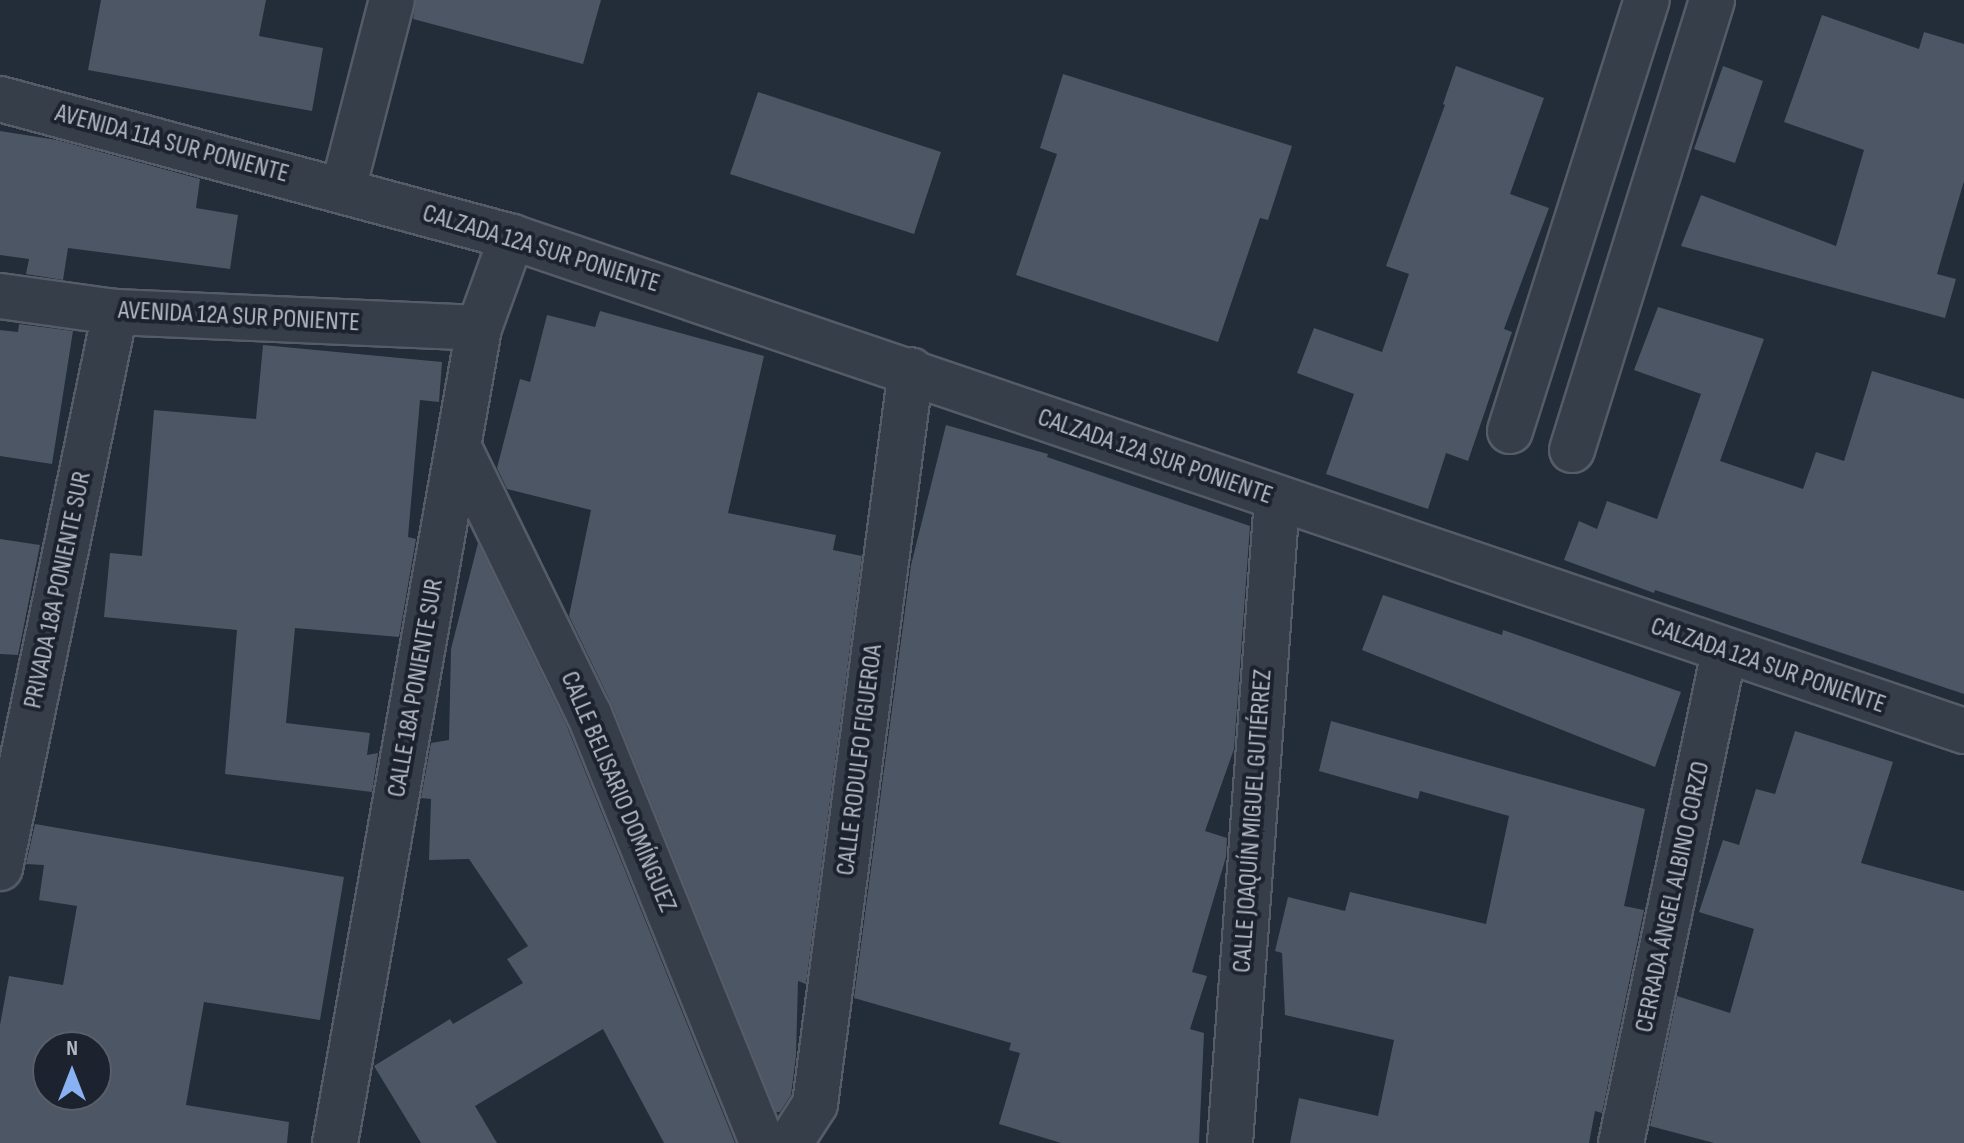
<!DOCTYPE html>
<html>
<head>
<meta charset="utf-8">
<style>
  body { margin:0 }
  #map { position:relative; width:1964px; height:1143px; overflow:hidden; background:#232c39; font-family:"Sofia Sans Condensed",sans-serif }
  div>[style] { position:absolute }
  .building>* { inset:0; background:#4c5665 }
  .roads { filter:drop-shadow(2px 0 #555c67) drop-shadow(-2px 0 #555c67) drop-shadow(0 2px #555c67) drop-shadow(0 -2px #555c67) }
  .minor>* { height:44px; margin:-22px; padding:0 22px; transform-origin:22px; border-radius:22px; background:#363e49 }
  span { translate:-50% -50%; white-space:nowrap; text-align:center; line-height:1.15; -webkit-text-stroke:8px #1c232e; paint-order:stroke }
  .street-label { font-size:26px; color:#b2b9c5 }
  .north { position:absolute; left:32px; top:1031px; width:80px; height:80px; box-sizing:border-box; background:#1c232e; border:2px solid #585f6a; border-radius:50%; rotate:0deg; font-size:22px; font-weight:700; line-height:32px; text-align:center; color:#b2b9c5 }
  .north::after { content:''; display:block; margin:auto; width:28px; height:36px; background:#8ab2f2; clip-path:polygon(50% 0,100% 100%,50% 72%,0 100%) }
</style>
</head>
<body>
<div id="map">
  <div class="building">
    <i style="clip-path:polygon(101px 0,266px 0,259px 36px,323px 48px,312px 111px,88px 70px)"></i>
    <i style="clip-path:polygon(416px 0,601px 0,583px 64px,413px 19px)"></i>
    <i style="clip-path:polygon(1822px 15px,1919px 49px,1924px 32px,1964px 44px,1964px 181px,1937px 274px,1956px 279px,1945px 318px,1681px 246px,1701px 195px,1836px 246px,1864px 150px,1784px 122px)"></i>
    <i style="clip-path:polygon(1456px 66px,1544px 98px,1510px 194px,1549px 208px,1504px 329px,1512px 332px,1468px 461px,1446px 453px,1428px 509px,1326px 474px,1354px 394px,1297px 373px,1314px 328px,1382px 352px,1409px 274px,1386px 266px,1445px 105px,1443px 104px)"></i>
    <i style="clip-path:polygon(1723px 66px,1763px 81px,1735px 163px,1694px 149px)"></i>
    <i style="clip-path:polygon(1063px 74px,1292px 146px,1268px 220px,1260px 218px,1218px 342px,1016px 275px,1057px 154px,1040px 148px)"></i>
    <i style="clip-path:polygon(758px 92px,941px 152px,914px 234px,730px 174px)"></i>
    <i style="clip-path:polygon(0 131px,57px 140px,200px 179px,196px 208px,238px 215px,230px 269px,68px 248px,63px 280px,26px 274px,29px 259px,0 255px)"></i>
    <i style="clip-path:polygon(1658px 307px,1764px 339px,1720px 461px,1803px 489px,1816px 452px,1844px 461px,1872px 371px,1964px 399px,1964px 694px,1655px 590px,1654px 593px,1564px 560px,1579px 521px,1597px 529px,1607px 501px,1657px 519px,1701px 394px,1634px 370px)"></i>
    <i style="clip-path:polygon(600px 311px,764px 356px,728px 513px,836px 535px,833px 550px,862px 556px,806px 984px,798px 981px,796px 1056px,791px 1095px,780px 1112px,776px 1112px,612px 705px,569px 616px,591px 510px,507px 489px,497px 468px,520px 379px,530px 382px,547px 315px,595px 327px)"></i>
    <i style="clip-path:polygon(19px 324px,73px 331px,52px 464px,0 456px,0 330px,18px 332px)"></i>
    <i style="clip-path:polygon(263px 345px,442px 362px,439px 402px,420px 400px,408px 537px,416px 539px,399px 637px,295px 628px,286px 723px,370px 733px,367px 755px,378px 753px,372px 792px,225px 774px,237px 630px,104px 617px,110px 553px,142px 556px,154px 410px,256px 419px)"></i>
    <i style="clip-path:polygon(946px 425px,1048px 454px,1047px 457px,1250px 526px,1234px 749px,1205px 831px,1227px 838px,1226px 857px,1192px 972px,1207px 976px,1190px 1029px,1204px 1033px,1199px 1143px,1061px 1143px,999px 1124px,1020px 1053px,1009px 1050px,1011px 1043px,854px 998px,911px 565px)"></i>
    <i style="clip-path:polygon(0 539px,40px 545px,18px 655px,0 654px)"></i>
    <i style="clip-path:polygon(478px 543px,566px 724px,735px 1143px,664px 1143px,603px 1029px,475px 1106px,497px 1143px,421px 1143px,374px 1066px,450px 1019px,453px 1024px,523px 983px,507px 959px,528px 946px,469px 859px,429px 860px,431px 799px,421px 798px,431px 743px,449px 740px,451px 649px)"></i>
    <i style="clip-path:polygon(1383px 595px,1502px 635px,1503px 630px,1681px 692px,1655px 767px,1362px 650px)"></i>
    <i style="clip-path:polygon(1331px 721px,1645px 809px,1624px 906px,1644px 910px,1602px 1113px,1595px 1111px,1589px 1143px,1290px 1143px,1299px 1098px,1378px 1116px,1394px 1040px,1285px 1015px,1282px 953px,1275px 951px,1288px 897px,1345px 911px,1350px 892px,1486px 924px,1509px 816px,1420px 791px,1418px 799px,1319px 771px)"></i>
    <i style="clip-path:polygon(1795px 731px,1893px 762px,1861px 863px,1964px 891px,1964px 1143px,1714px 1143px,1650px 1126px,1677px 996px,1730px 1013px,1754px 929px,1699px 912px,1723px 840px,1739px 845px,1756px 789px,1775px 794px)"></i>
    <i style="clip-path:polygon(evenodd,35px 824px,344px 877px,320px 1020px,204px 1002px,186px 1105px,289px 1122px,287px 1143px,0 1143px,0 1025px,9px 976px,63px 985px,77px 906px,39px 900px,44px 865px,26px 864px,35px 824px,48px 1047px,96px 1047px,96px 1095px,48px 1095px,48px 1047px)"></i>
  </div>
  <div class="roads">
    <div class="minor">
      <i style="left:0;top:99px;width:530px;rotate:15.08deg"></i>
      <i style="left:512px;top:237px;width:1534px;rotate:18.79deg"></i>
      <i style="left:343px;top:189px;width:195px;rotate:-75.5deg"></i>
      <i style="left:0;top:296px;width:116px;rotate:7.9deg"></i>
      <i style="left:115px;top:312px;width:364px;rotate:2.5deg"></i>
      <i style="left:1510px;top:431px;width:452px;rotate:-72.4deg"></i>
      <i style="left:459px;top:448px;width:296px;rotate:64deg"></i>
      <i style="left:589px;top:714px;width:463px;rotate:68deg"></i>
      <i style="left:1572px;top:450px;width:471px;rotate:-72.7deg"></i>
      <i style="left:0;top:868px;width:568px;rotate:-78.31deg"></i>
      <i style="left:335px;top:1143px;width:828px;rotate:-79.98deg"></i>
      <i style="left:479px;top:328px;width:97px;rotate:-70.1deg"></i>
      <i style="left:790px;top:1143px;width:46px;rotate:-57.3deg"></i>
      <i style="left:815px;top:1104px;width:740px;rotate:-82.55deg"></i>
      <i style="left:1230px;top:1143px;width:645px;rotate:-85.82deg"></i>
      <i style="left:1621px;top:1143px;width:502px;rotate:-78.15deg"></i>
    </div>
  </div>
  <div class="street-label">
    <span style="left:172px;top:144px;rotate:15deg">AVENIDA 11A SUR PONIENTE</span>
    <span style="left:541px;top:249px;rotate:17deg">CALZADA 12A SUR PONIENTE</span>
    <span style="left:239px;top:317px;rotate:3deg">AVENIDA 12A SUR PONIENTE</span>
    <span style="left:1155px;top:457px;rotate:19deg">CALZADA 12A SUR PONIENTE</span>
    <span style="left:58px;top:590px;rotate:-78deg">PRIVADA 18A PONIENTE SUR</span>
    <span style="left:1768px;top:666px;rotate:19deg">CALZADA 12A SUR PONIENTE</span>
    <span style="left:416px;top:688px;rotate:-80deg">CALLE 18A PONIENTE SUR</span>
    <span style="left:860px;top:760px;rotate:-83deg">CALLE RODULFO FIGUEROA</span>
    <span style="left:618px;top:792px;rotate:67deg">CALLE BELISARIO DOMÍNGUEZ</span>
    <span style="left:1253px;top:821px;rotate:-86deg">CALLE JOAQUÍN MIGUEL GUTIÉRREZ</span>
    <span style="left:1673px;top:897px;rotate:-78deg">CERRADA ÁNGEL ALBINO CORZO</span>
  </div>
  <div class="north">N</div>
</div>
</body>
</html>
